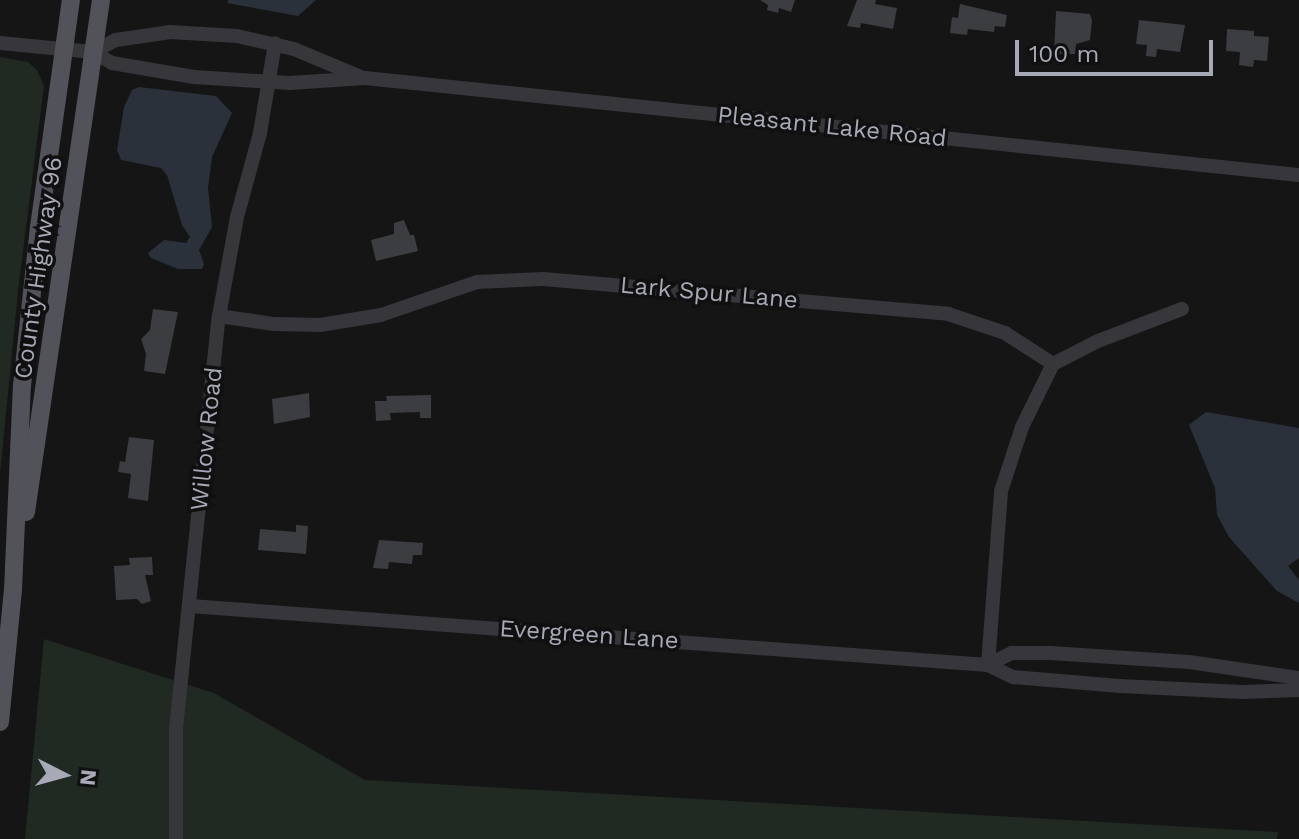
<!DOCTYPE html>
<html>
<head>
<meta charset="utf-8">
<style>
  body { margin:0 }
  #map { position:relative; width:1299px; height:839px; overflow:hidden; background:#151516; font-family:"Work Sans",sans-serif }
  div>[style] { position:absolute }
  .green>* { inset:0; background:#212923 }
  .water>* { inset:0; background:#2b313a }
  .building>* { inset:0; background:#3c3d40 }
  .minor>* { height:14px; margin:-7px; padding:0 7px; transform-origin:7px; border-radius:7px; background:#36363b }
  .major>* { height:18px; margin:-9px; padding:0 9px; transform-origin:9px; border-radius:9px; background:#52525a }
  span { translate:-50% -50%; white-space:nowrap; text-align:center; line-height:1.15; -webkit-text-stroke:7px #101011; paint-order:stroke }
  .street-label { font-size:24px; color:#a7a9b6 }
  .north { position:absolute; left:24px; top:735px; width:80px; height:80px; -webkit-text-stroke:6px #101011; paint-order:stroke; rotate:96deg; font-size:22px; font-weight:700; line-height:32px; text-align:center; color:#a7a9b6 }
  .north::after { content:''; display:block; margin:auto; width:28px; height:36px; background:#a7a9b6; clip-path:polygon(50% 0,100% 100%,50% 72%,0 100%) }
  .scale { position:absolute; left:1015px; top:40px; width:198px; height:36px; box-sizing:border-box; border:4px solid #a7a9b6; border-top:0; padding-left:10px; font-size:24px; line-height:28px; white-space:nowrap; color:#a7a9b6; -webkit-text-stroke:6px #101011; paint-order:stroke }
</style>
</head>
<body>
<div id="map">
  <div class="green">
    <i style="clip-path:polygon(0 57px,28px 62px,37px 70px,44px 86px,18px 291px,0 475px)"></i>
    <i style="clip-path:polygon(44px 639px,214px 693px,365px 780px,1278px 832px,1277px 839px,25px 839px)"></i>
  </div>
  <div class="water">
    <i style="clip-path:polygon(229px 0,316px 0,298px 16px,227px 3px)"></i>
    <i style="clip-path:polygon(139px 87px,216px 96px,232px 113px,212px 157px,208px 188px,212px 227px,199px 250px,204px 264px,202px 269px,178px 269px,151px 258px,148px 253px,164px 240px,186px 243px,190px 237px,182px 225px,167px 175px,161px 168px,121px 160px,117px 150px,124px 107px,132px 90px)"></i>
    <i style="clip-path:polygon(1206px 412px,1299px 428px,1299px 558px,1288px 566px,1299px 580px,1299px 603px,1277px 591px,1229px 537px,1217px 515px,1215px 488px,1189px 425px)"></i>
  </div>
  <div class="building">
    <i style="clip-path:polygon(760px 0,795px 0,791px 12px,779px 8px,778px 13px,767px 10px,768px 5px)"></i>
    <i style="clip-path:polygon(857px 0,876px 0,875px 4px,897px 8px,893px 29px,861px 23px,860px 28px,847px 26px)"></i>
    <i style="clip-path:polygon(960px 4px,1007px 15px,1005px 27px,995px 26px,994px 32px,968px 29px,967px 35px,950px 33px,952px 17px,958px 18px)"></i>
    <i style="clip-path:polygon(1056px 11px,1090px 14px,1092px 20px,1090px 40px,1076px 44px,1075px 54px,1054px 54px)"></i>
    <i style="clip-path:polygon(1139px 20px,1185px 25px,1180px 52px,1157px 49px,1156px 57px,1146px 56px,1147px 45px,1136px 44px)"></i>
    <i style="clip-path:polygon(1227px 29px,1254px 31px,1254px 36px,1269px 37px,1267px 61px,1254px 60px,1253px 67px,1239px 65px,1240px 52px,1226px 51px)"></i>
    <i style="clip-path:polygon(404px 220px,410px 235px,414px 235px,418px 251px,376px 261px,371px 240px,394px 234px,394px 223px)"></i>
    <i style="clip-path:polygon(153px 309px,178px 312px,165px 374px,144px 371px,146px 354px,141px 339px,150px 330px)"></i>
    <i style="clip-path:polygon(309px 393px,310px 417px,274px 424px,272px 399px)"></i>
    <i style="clip-path:polygon(431px 395px,431px 418px,420px 418px,420px 412px,390px 413px,391px 420px,376px 421px,375px 401px,387px 401px,386px 396px)"></i>
    <i style="clip-path:polygon(129px 437px,154px 440px,148px 501px,128px 498px,131px 474px,118px 472px,120px 461px,125px 462px)"></i>
    <i style="clip-path:polygon(296px 525px,308px 526px,306px 554px,258px 550px,260px 529px,296px 532px)"></i>
    <i style="clip-path:polygon(379px 540px,423px 543px,422px 555px,413px 555px,412px 564px,389px 562px,388px 569px,373px 568px)"></i>
    <i style="clip-path:polygon(152px 557px,153px 575px,145px 575px,151px 601px,142px 604px,137px 599px,116px 600px,114px 566px,130px 565px,129px 558px)"></i>
  </div>
  <div class="minor">
    <i style="left:0;top:43px;width:93px;rotate:5.5deg"></i>
    <i style="left:93px;top:52px;width:22px;rotate:30deg"></i>
    <i style="left:112px;top:63px;width:83px;rotate:9.7deg"></i>
    <i style="left:194px;top:77px;width:96px;rotate:3.6deg"></i>
    <i style="left:290px;top:83px;width:75px;rotate:-3.8deg"></i>
    <i style="left:365px;top:78px;width:939px;rotate:5.93deg"></i>
    <i style="left:93px;top:52px;width:26px;rotate:-28deg"></i>
    <i style="left:116px;top:40px;width:55px;rotate:-8.4deg"></i>
    <i style="left:170px;top:32px;width:67px;rotate:3.4deg"></i>
    <i style="left:237px;top:36px;width:58px;rotate:12.8deg"></i>
    <i style="left:294px;top:49px;width:73px;rotate:22.7deg"></i>
    <i style="left:219px;top:316px;width:56px;rotate:8.3deg"></i>
    <i style="left:274px;top:324px;width:46px;rotate:1.2deg"></i>
    <i style="left:320px;top:325px;width:62px;rotate:-9.3deg"></i>
    <i style="left:381px;top:315px;width:102px;rotate:-19deg"></i>
    <i style="left:477px;top:282px;width:66px;rotate:-2.6deg"></i>
    <i style="left:543px;top:279px;width:407px;rotate:4.9deg"></i>
    <i style="left:948px;top:314px;width:60px;rotate:18.4deg"></i>
    <i style="left:1005px;top:333px;width:57px;rotate:32.9deg"></i>
    <i style="left:1053px;top:364px;width:51px;rotate:-27.1deg"></i>
    <i style="left:1098px;top:341px;width:90px;rotate:-20.9deg"></i>
    <i style="left:190px;top:606px;width:800px;rotate:4.23deg"></i>
    <i style="left:988px;top:665px;width:28px;rotate:26deg"></i>
    <i style="left:1013px;top:677px;width:107px;rotate:4.8deg"></i>
    <i style="left:1120px;top:686px;width:122px;rotate:2.8deg"></i>
    <i style="left:1242px;top:692px;width:57px;rotate:-2deg"></i>
    <i style="left:988px;top:665px;width:27px;rotate:-27deg"></i>
    <i style="left:1012px;top:653px;width:38px"></i>
    <i style="left:1050px;top:653px;width:139px;rotate:3.7deg"></i>
    <i style="left:1189px;top:662px;width:111px;rotate:8.3deg"></i>
    <i style="left:988px;top:665px;width:174px;rotate:-85.7deg"></i>
    <i style="left:1001px;top:491px;width:67px;rotate:-71.8deg"></i>
    <i style="left:1022px;top:427px;width:70px;rotate:-63.8deg"></i>
    <i style="left:176px;top:839px;width:110px;rotate:-90deg"></i>
    <i style="left:176px;top:729px;width:415px;rotate:-84.1deg"></i>
    <i style="left:219px;top:316px;width:101px;rotate:-79.7deg"></i>
    <i style="left:237px;top:217px;width:87px;rotate:-74.7deg"></i>
    <i style="left:260px;top:133px;width:91px;rotate:-80.5deg"></i>
  </div>
  <div class="major">
    <i style="left:26px;top:512px;width:517px;rotate:-81.67deg"></i>
    <i style="left:0;top:722px;width:133px;rotate:-84.4deg"></i>
    <i style="left:13px;top:590px;width:204px;rotate:-87.5deg"></i>
    <i style="left:22px;top:386px;width:160px;rotate:-83.9deg"></i>
    <i style="left:39px;top:227px;width:229px;rotate:-82deg"></i>
  </div>
  <div class="street-label">
    <span style="left:832px;top:127px;rotate:6deg">Pleasant Lake Road</span>
    <span style="left:39px;top:268px;rotate:-82deg">County Highway 96</span>
    <span style="left:709px;top:293px;rotate:5deg">Lark Spur Lane</span>
    <span style="left:207px;top:439px;rotate:-84deg">Willow Road</span>
    <span style="left:589px;top:635px;rotate:4deg">Evergreen Lane</span>
  </div>
  <div class="north">N</div>
  <div class="scale">100 m</div>
</div>
</body>
</html>
